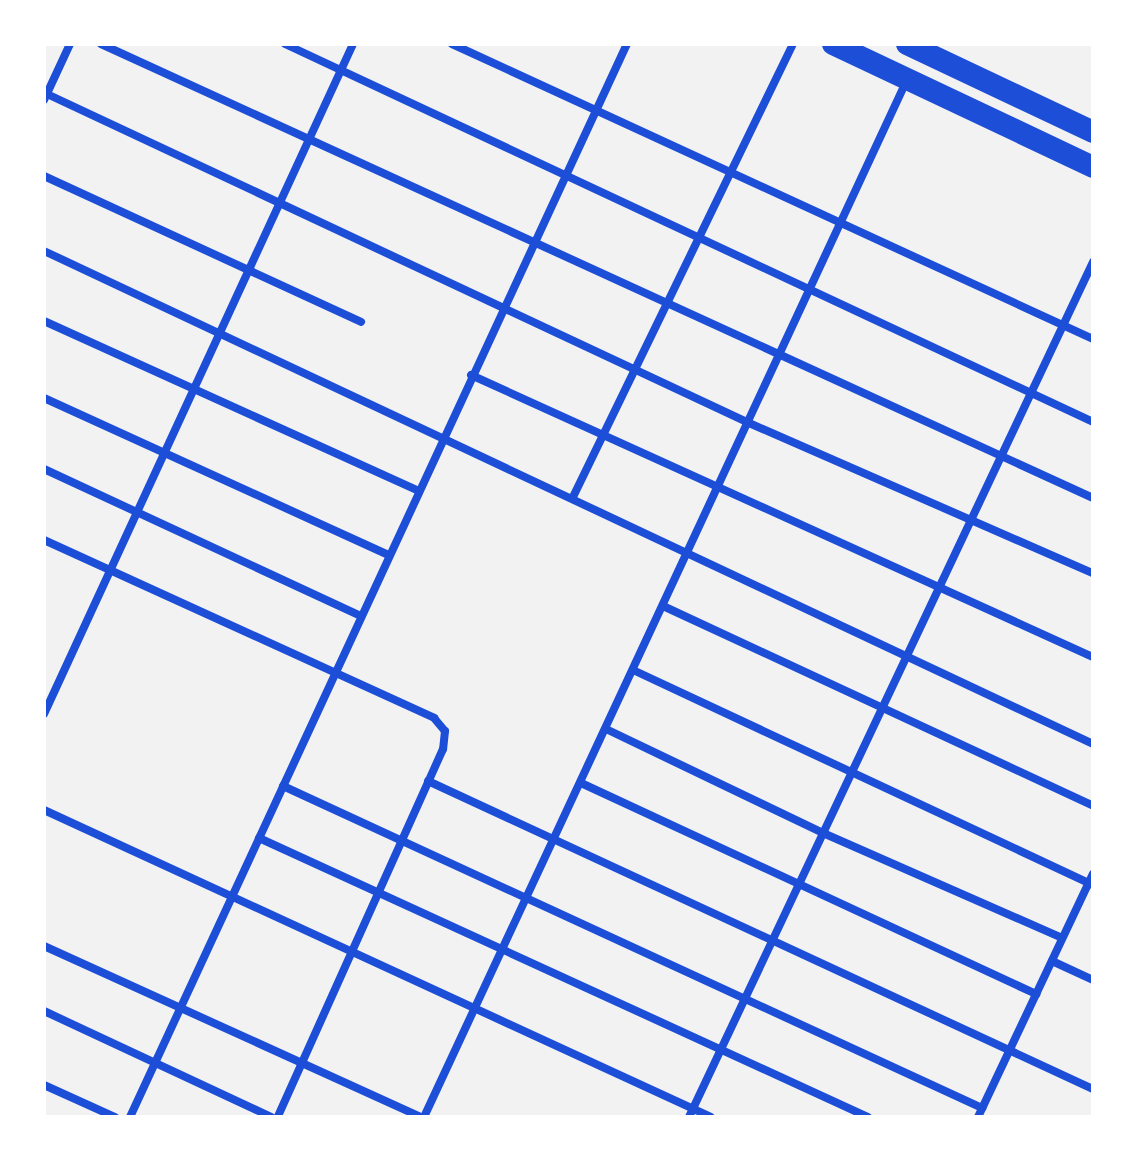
<!DOCTYPE html>
<html>
<head>
<meta charset="utf-8">
<style>
  body { margin:0 }
  #map { position:relative; width:1137px; height:1161px; overflow:hidden; background:#f2f2f2; font-family:Arial,sans-serif }
  div>[style] { position:absolute }
  .minor>* { height:8px; margin:-4px; padding:0 4px; transform-origin:4px; border-radius:4px; background:#1d4ed8 }
  .trunk>* { height:22px; margin:-11px; padding:0 11px; transform-origin:11px; border-radius:11px; background:#1d4ed8 }
  span { translate:-50% -50%; white-space:nowrap; text-align:center; line-height:1.15; -webkit-text-stroke:6px #fff; paint-order:stroke }
  .frame { position:absolute; inset:0; border:46px solid #fff; pointer-events:none }
</style>
</head>
<body>
<div id="map">
  <div class="minor">
    <i style="left:101px;top:44px;width:1091px;rotate:24.59deg"></i>
    <i style="left:285px;top:44px;width:892px;rotate:25.07deg"></i>
    <i style="left:452px;top:44px;width:706px;rotate:24.71deg"></i>
    <i style="left:47px;top:94px;width:775px;rotate:25.11deg"></i>
    <i style="left:749px;top:423px;width:375px;rotate:23.6deg"></i>
    <i style="left:44px;top:100px;width:62px;rotate:-65.1deg"></i>
    <i style="left:44px;top:176px;width:349px;rotate:24.7deg"></i>
    <i style="left:44px;top:251px;width:1159px;rotate:25.17deg"></i>
    <i style="left:44px;top:321px;width:409px;rotate:24.4deg"></i>
    <i style="left:471px;top:375px;width:683px;rotate:24.39deg"></i>
    <i style="left:44px;top:398px;width:378px;rotate:24.5deg"></i>
    <i style="left:44px;top:469px;width:349px;rotate:24.9deg"></i>
    <i style="left:573px;top:497px;width:504px;rotate:-64.1deg"></i>
    <i style="left:44px;top:540px;width:429px;rotate:24.5deg"></i>
    <i style="left:434px;top:718px;width:17px;rotate:50deg"></i>
    <i style="left:445px;top:731px;width:18px;rotate:96deg"></i>
    <i style="left:443px;top:749px;width:403px;rotate:114.2deg"></i>
    <i style="left:663px;top:606px;width:474px;rotate:24.9deg"></i>
    <i style="left:633px;top:670px;width:508px;rotate:25.05deg"></i>
    <i style="left:44px;top:714px;width:738px;rotate:-65.24deg"></i>
    <i style="left:606px;top:729px;width:241px;rotate:25.6deg"></i>
    <i style="left:823px;top:833px;width:261px;rotate:23.7deg"></i>
    <i style="left:428px;top:781px;width:733px;rotate:24.85deg"></i>
    <i style="left:581px;top:783px;width:502px;rotate:24.88deg"></i>
    <i style="left:283px;top:786px;width:770px;rotate:24.73deg"></i>
    <i style="left:44px;top:810px;width:734px;rotate:24.72deg"></i>
    <i style="left:259px;top:838px;width:670px;rotate:24.61deg"></i>
    <i style="left:44px;top:946px;width:414px;rotate:24.4deg"></i>
    <i style="left:1052px;top:961px;width:45px;rotate:24.9deg"></i>
    <i style="left:44px;top:1011px;width:251px;rotate:25deg"></i>
    <i style="left:44px;top:1085px;width:78px;rotate:24.3deg"></i>
    <i style="left:130px;top:1117px;width:1183px;rotate:-65.15deg"></i>
    <i style="left:424px;top:1117px;width:1144px;rotate:-65.03deg"></i>
    <i style="left:689px;top:1117px;width:946px;rotate:-64.71deg"></i>
    <i style="left:978px;top:1117px;width:269px;rotate:-64.7deg"></i>
  </div>
  <div class="trunk">
    <i style="left:833px;top:44px;width:288px;rotate:25.3deg"></i>
    <i style="left:907px;top:44px;width:206px;rotate:25.3deg"></i>
  </div>
  <div class="frame"></div>
</div>
</body>
</html>
